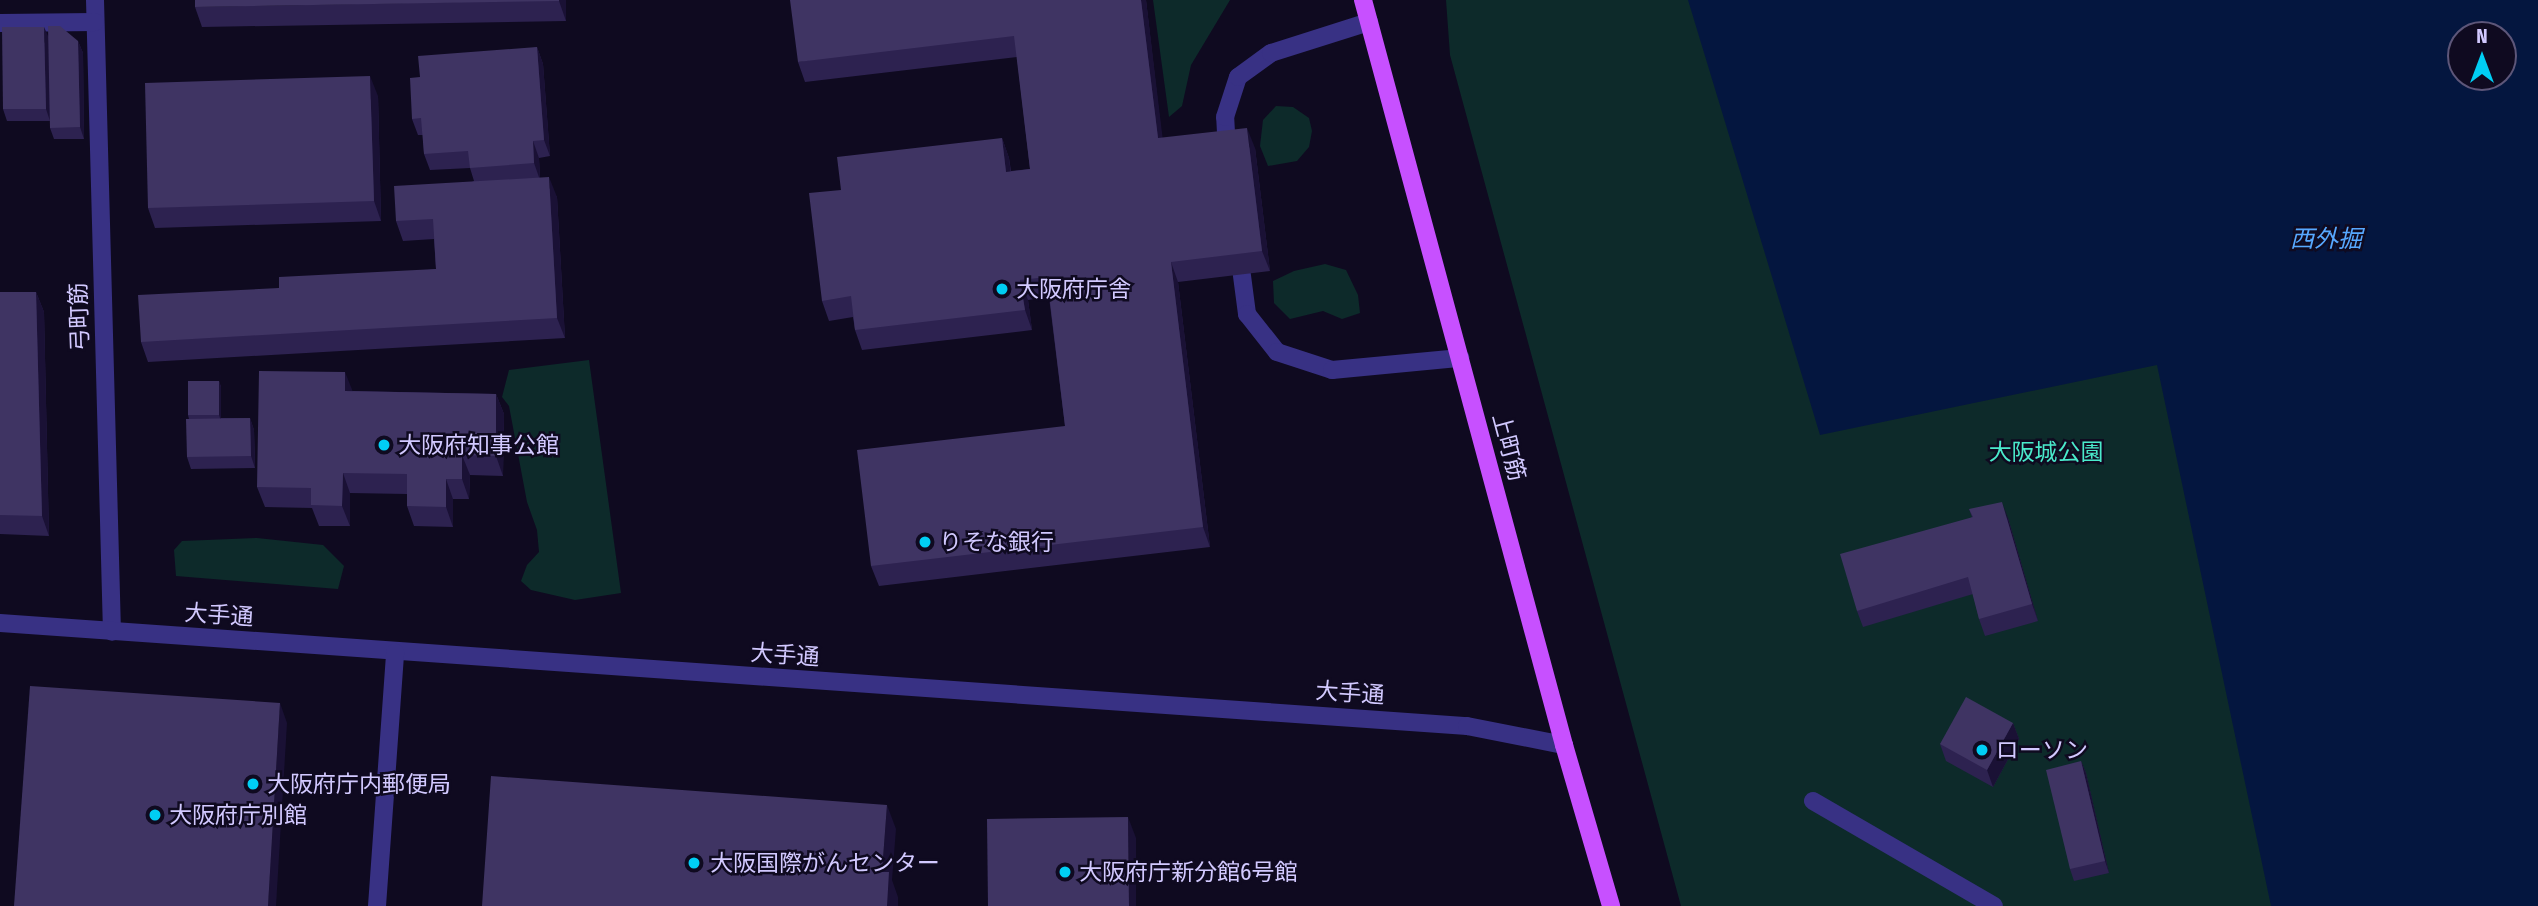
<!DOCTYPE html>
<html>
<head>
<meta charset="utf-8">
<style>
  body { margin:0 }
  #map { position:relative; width:2538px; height:906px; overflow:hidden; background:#0f0a20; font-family:"Fira Sans Condensed","Noto Sans JP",sans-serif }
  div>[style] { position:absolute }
  .green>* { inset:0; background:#0d2a2a }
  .water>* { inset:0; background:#04163f }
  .minor>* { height:18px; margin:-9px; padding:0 9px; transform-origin:9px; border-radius:9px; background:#383184 }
  .major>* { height:18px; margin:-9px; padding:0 9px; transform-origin:9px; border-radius:9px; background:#c750ff }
  .wall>* { inset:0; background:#2d2250 }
  .shaded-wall>* { inset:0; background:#1a1135 }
  .building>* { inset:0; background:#3f3463 }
  .dots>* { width:19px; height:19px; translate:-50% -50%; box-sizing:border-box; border:4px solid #0f0a20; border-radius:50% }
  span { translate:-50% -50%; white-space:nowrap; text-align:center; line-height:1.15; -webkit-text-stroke:5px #0f0a20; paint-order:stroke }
  .poi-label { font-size:23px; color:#d2c9ff }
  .left { translate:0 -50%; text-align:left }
  .street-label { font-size:23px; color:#d2c9ff }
  .park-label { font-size:23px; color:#4aeacb }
  .water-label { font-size:24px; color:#57a8ff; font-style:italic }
  .north { position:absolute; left:2447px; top:21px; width:70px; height:70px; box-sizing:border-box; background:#0f0a20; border:2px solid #5d5679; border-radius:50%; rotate:0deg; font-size:19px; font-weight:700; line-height:28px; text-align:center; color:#d2c9ff }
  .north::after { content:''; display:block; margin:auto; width:24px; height:32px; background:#00cef4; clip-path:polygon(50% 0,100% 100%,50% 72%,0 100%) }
</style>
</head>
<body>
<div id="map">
  <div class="green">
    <i style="clip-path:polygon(1153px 0,1230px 0,1191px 65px,1182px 106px,1169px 117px)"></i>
    <i style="clip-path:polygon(evenodd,1446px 0,2538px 0,2538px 906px,1681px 906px,1450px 55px,1446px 0,2461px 35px,2503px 35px,2503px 77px,2461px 77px,2461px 35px)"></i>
    <i style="clip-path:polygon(1276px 106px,1293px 107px,1309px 118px,1312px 131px,1309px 147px,1297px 161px,1268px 166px,1260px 146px,1263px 120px)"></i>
    <i style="clip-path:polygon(1325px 264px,1346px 270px,1358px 295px,1360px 313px,1342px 319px,1323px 311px,1290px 319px,1274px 303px,1273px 281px,1294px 271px)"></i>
    <i style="clip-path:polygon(589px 360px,621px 593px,575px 600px,531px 590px,521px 581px,527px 565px,539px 552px,537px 530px,527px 502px,509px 406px,502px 397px,509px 370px)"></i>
    <i style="clip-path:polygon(257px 538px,323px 545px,344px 566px,338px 589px,176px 576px,174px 550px,182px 541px)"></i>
  </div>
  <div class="water">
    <i style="clip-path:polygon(evenodd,1688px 0,2538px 0,2538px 906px,2271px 906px,2157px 365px,1820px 435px,1688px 0,2461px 35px,2503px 35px,2503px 77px,2461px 77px,2461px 35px)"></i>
  </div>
  <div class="minor">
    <i style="left:95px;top:0;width:632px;rotate:88.46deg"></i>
    <i style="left:0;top:23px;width:95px;rotate:-0.6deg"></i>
    <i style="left:1227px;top:152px;width:35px;rotate:-93deg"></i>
    <i style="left:1225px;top:117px;width:42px;rotate:-72deg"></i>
    <i style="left:1238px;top:77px;width:41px;rotate:-36deg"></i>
    <i style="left:1271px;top:53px;width:103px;rotate:-17.6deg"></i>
    <i style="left:1239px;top:253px;width:62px;rotate:82.5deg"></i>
    <i style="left:1247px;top:314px;width:48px;rotate:51.7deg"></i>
    <i style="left:1277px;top:352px;width:58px;rotate:18.1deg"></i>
    <i style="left:1332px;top:370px;width:129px;rotate:-5.4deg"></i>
    <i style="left:0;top:623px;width:1471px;rotate:4.02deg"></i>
    <i style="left:1467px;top:726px;width:99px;rotate:11.1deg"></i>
    <i style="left:1813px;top:801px;width:209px;rotate:30.1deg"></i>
    <i style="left:377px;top:906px;width:254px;rotate:-85.9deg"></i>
  </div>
  <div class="major">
    <i style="left:1363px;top:0;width:772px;rotate:74.9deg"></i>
    <i style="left:1564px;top:745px;width:168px;rotate:73.7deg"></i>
  </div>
  <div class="wall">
    <i style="clip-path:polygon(566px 0,566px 21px,202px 27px,195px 7px)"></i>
    <i style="clip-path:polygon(1146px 0,1162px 138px,1255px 148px,1270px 271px,1178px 282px,1210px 547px,879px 586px,871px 566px,1065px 426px,1049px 297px,1028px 300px,1032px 330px,862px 350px,855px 330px,853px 317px,829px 321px,822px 301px,841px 190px,1002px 138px,1009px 158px,1011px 171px,1030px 169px,1017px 57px,805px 82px,798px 62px)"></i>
    <i style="clip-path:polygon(48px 37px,78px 41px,83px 53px,84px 139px,54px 139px,50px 128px,50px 121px,7px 121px,3px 109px)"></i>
    <i style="clip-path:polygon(537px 47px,543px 64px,550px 156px,539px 158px,540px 178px,557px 197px,565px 338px,148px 362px,141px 342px,279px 288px,436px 269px,434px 239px,403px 241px,396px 221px,474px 181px,470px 168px,430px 170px,424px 154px,423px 135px,418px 135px,412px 119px,420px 77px)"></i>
    <i style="clip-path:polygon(378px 96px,381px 221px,155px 228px,148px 208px)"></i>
    <i style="clip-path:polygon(0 292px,36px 292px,44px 312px,49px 536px,0 534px)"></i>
    <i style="clip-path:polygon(219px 381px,221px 387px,221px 418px,250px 418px,254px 430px,255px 468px,191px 469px,187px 457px,189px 419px,188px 415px)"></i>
    <i style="clip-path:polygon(352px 391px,496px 394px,504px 414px,503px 476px,470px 475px,469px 499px,453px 499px,453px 527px,414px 526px,407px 506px,407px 494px,350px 493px,350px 526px,319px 526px,312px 508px,265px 507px,257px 487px)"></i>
    <i style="clip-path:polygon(1969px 509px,2008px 518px,2038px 621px,1985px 636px,1979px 619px,1973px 594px,1863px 627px,1857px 611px,1972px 517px)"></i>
    <i style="clip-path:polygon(2013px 723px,2019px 739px,1993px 787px,1946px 761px,1940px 744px)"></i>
    <i style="clip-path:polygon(2081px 761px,2086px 773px,2109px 873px,2074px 881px,2070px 869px)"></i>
  </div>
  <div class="shaded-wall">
    <i style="clip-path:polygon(559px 0,566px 0,566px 21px,559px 1px)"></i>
    <i style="clip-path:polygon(1141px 0,1146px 0,1165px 158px,1158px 138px)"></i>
    <i style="clip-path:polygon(44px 27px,49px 38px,50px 121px,46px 109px)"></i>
    <i style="clip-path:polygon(78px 41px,83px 53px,84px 139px,80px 127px)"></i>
    <i style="clip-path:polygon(537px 47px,543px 64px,550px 156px,544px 140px)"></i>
    <i style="clip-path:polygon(370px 76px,378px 96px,381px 221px,374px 201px)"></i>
    <i style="clip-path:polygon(1247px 128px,1255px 148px,1270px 271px,1262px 251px)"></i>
    <i style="clip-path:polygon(1002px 138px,1009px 158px,1013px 192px,1006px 172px)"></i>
    <i style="clip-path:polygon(533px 141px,539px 158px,540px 180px,534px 163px)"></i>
    <i style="clip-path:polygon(549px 177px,557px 197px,565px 338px,557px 318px)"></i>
    <i style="clip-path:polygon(1171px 262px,1178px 282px,1210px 547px,1203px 527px)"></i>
    <i style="clip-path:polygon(1020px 280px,1028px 300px,1032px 330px,1025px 310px)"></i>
    <i style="clip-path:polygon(36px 292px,44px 312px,49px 536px,42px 516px)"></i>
    <i style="clip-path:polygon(345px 372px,353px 392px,345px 391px)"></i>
    <i style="clip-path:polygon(219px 381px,221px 387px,221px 421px,219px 415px)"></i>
    <i style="clip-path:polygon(496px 394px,504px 414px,503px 476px,496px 456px)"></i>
    <i style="clip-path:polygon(250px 418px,254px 430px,255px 468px,251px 456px)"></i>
    <i style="clip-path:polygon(462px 455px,470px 475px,469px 499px,462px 479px)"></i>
    <i style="clip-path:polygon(343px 473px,350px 493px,350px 526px,342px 506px)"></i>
    <i style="clip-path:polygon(446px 479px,453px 499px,453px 527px,446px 507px)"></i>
    <i style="clip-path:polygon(2002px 502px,2008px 518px,2038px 621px,2032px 604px)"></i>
    <i style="clip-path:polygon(280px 703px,287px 723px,276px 906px,268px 906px)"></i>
    <i style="clip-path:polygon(2013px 723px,2019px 739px,1993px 787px,1987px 770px)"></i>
    <i style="clip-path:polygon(2081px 761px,2086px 773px,2109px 873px,2105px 861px)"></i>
    <i style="clip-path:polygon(887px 805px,896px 829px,892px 880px,898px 897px,898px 906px,887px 906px,882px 872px)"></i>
    <i style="clip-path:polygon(1128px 817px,1136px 838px,1136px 906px,1129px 906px)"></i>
  </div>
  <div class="building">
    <i style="clip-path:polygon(195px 0,559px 0,559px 1px,195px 7px)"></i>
    <i style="clip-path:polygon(790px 0,1141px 0,1158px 138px,1247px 128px,1262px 251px,1171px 262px,1203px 527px,871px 566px,857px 450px,1065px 426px,1047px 277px,1020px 280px,1025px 310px,855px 330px,851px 296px,822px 301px,809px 193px,841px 190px,837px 157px,1002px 138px,1006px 172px,1030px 169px,1014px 36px,798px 62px)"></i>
    <i style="clip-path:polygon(48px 26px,60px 26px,78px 41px,80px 127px,50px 128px)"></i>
    <i style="clip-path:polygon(2px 27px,44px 27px,46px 109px,3px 109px)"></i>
    <i style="clip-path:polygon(537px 47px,544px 140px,533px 141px,534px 163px,470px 168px,468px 151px,424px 154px,421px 118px,412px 119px,410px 78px,420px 77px,418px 56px)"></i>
    <i style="clip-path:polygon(370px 76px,374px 201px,148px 208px,145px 83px)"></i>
    <i style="clip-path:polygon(549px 177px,557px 318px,141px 342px,138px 295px,279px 288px,279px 277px,436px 269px,433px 219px,396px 221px,394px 186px)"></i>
    <i style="clip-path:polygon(0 292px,36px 292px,42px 516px,0 515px)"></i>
    <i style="clip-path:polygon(259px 371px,345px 372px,345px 391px,496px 394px,496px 456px,462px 455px,462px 479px,446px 479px,446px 507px,407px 506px,407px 474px,343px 473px,342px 506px,311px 505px,311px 488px,257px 487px)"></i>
    <i style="clip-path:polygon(188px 381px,219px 381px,219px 415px,188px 415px)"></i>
    <i style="clip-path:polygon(250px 418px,251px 456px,187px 457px,186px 419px)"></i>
    <i style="clip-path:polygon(2002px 502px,2032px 604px,1979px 619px,1968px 577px,1857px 611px,1840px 554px,1973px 517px,1969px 509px)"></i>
    <i style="clip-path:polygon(30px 686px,280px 703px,268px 906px,14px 906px)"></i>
    <i style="clip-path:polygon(1966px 697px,2013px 723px,1987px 770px,1940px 744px)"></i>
    <i style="clip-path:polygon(2081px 761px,2105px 861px,2070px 869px,2046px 770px)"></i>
    <i style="clip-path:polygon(491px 776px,887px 805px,882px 872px,889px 872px,887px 906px,482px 906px)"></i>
    <i style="clip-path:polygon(1128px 817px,1129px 906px,988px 906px,987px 819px)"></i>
  </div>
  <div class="dots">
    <i style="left:1002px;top:289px;background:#00cef4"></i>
    <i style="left:384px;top:445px;background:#00cef4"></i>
    <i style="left:925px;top:542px;background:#00cef4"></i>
    <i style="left:1982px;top:750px;background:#00cef4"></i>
    <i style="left:253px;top:784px;background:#00cef4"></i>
    <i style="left:155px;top:815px;background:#00cef4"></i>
    <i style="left:694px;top:863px;background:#00cef4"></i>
    <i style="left:1065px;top:872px;background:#00cef4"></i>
  </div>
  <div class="poi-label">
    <span class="left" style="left:1016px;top:289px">大阪府庁舎</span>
    <span class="left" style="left:398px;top:445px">大阪府知事公館</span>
    <span class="left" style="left:939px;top:542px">りそな銀行</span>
    <span class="left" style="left:1996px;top:750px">ローソン</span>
    <span class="left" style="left:267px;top:784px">大阪府庁内郵便局</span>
    <span class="left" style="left:169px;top:815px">大阪府庁別館</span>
    <span class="left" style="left:710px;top:863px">大阪国際がんセンター</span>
    <span class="left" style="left:1079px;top:872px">大阪府庁新分館6号館</span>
  </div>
  <div class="street-label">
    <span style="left:79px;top:317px;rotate:-92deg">弓町筋</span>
    <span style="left:1509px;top:447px;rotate:75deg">上町筋</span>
    <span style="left:219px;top:615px;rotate:4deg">大手通</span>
    <span style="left:785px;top:655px;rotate:4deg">大手通</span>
    <span style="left:1350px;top:693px;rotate:4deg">大手通</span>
  </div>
  <div class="park-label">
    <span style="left:2046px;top:452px">大阪城公園</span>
  </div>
  <div class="water-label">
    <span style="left:2326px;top:240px">西外掘</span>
  </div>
  <div class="north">N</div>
</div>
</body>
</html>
